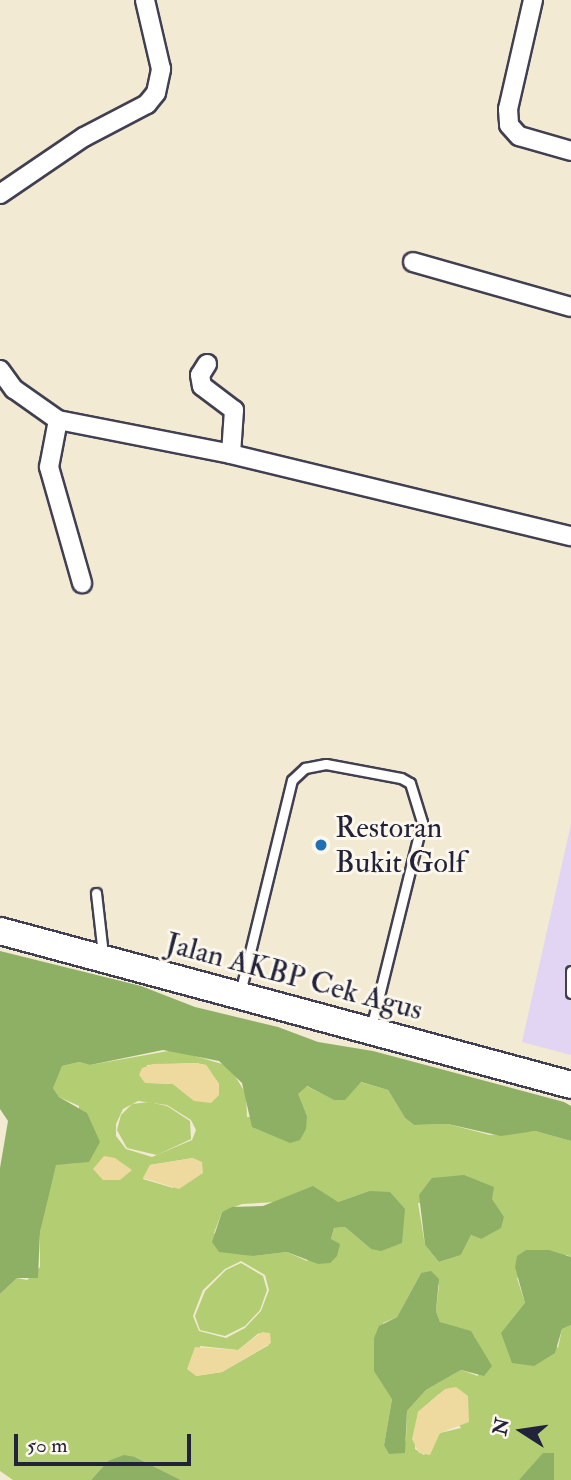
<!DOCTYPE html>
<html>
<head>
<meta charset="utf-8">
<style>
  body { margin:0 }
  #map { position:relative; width:571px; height:1480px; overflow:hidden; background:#f2ead2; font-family:"IM FELL Double Pica",serif }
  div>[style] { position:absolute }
  .built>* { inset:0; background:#e2d4f3 }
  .green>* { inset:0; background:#b3cd73 }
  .forest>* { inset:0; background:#8eb065 }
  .sand>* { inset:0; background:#eeda9e }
  .roads { filter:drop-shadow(2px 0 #414052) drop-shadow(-2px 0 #414052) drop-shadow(0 2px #414052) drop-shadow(0 -2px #414052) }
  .service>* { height:9px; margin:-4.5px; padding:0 4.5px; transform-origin:4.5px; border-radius:4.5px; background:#fff }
  .minor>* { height:18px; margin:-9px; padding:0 9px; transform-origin:9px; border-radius:9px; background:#fff }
  .secondary>* { height:26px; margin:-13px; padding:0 13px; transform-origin:13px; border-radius:13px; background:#fff }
  .dots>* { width:19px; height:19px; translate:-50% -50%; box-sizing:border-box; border:4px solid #fbf7ec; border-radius:50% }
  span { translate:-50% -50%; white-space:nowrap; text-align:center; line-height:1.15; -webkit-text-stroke:6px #fbf7ec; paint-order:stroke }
  .poi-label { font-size:30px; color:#22223b }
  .left { translate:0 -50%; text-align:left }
  .street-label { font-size:30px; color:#22223b }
  .north { position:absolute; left:487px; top:1396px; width:70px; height:70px; -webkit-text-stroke:5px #fbf7ec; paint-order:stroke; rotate:282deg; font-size:19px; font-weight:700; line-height:28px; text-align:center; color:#22223b }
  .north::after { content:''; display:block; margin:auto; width:24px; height:32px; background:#22223b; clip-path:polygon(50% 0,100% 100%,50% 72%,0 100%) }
  .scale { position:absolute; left:14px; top:1434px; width:177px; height:32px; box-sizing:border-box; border:4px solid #22223b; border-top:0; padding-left:9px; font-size:21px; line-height:24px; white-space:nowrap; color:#22223b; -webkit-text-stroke:5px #fbf7ec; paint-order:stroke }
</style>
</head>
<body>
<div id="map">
  <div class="built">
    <i style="clip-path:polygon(571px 824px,571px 1055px,522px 1042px)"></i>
  </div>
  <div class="green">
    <i style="clip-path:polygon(evenodd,174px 1050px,229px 1066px,246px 1094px,247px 1117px,307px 1116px,297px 1094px,306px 1086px,335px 1100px,360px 1082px,388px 1090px,405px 1118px,414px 1125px,448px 1124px,490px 1135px,535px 1131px,571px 1141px,571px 1257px,567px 1255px,517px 1278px,525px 1303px,558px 1348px,562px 1329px,571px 1325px,571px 1480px,554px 1480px,553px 1453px,519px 1480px,181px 1480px,135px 1457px,108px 1461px,91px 1480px,13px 1480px,0 1471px,0 1294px,17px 1278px,27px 1280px,40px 1267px,40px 1232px,48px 1187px,56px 1164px,78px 1163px,79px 1106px,59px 1097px,53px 1088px,56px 1076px,62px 1066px,79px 1062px,90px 1065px,174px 1050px,196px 1063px,206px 1065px,219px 1084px,195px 1101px,173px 1084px,151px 1083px,147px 1065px,196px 1063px,174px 1050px,138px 1101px,167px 1105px,191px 1120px,196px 1130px,192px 1140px,152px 1157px,126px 1149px,116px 1136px,116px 1124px,123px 1109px,138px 1101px,174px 1050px,193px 1158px,173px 1188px,143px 1179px,150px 1165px,193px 1158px,174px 1050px,369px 1191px,371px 1249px,345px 1227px,334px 1228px,331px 1239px,307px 1261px,287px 1252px,253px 1256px,241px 1253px,214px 1233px,222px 1212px,242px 1204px,328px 1199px,338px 1202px,369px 1191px,174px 1050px,492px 1199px,496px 1209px,481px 1239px,471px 1235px,461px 1255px,439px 1262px,425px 1245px,418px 1203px,492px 1199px,174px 1050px,241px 1261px,265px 1275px,269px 1290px,261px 1311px,245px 1328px,226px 1338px,199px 1331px,193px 1316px,203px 1290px,225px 1269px,241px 1261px,174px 1050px,421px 1273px,439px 1285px,436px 1311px,440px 1322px,474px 1336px,482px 1352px,478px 1376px,461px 1370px,426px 1390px,407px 1411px,406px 1441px,384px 1445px,392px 1399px,383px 1323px,397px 1317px,421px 1273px,174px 1050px,259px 1333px,269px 1345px,222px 1372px,196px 1376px,200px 1346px,238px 1350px,259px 1333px,174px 1050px,439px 1394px,461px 1428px,440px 1433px,424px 1455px,415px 1449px,418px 1412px,439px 1394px)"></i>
    <i style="clip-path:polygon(149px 1102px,167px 1106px,190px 1121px,191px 1139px,157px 1155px,127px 1148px,117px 1130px,121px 1115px,132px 1104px)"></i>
    <i style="clip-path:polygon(241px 1263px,263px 1276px,267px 1290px,260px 1310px,245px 1326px,225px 1336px,200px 1330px,195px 1316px,205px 1291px,226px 1270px)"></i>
  </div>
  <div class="forest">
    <i style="clip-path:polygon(0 951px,141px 986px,195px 1007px,278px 1027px,318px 1042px,373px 1051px,564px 1102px,571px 1106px,571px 1141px,535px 1131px,501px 1136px,448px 1124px,414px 1125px,405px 1118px,388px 1090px,361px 1082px,345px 1100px,334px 1100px,307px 1086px,298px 1094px,307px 1116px,306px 1129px,300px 1140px,290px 1143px,252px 1127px,242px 1083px,219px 1061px,163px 1050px,90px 1065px,79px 1062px,62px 1066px,53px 1088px,59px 1097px,87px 1113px,100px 1142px,89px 1162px,56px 1165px,40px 1232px,38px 1278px,17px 1278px,0 1294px,0 1168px,8px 1121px,0 1109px)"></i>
    <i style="clip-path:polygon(464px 1175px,494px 1187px,492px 1199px,504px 1217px,501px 1228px,481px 1239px,471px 1235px,461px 1255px,439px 1262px,425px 1245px,419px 1195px,432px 1178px)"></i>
    <i style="clip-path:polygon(313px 1186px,338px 1202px,369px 1191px,390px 1192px,405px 1209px,402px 1243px,381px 1251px,371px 1249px,345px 1227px,334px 1228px,331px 1239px,340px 1244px,337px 1256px,330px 1263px,318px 1264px,287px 1252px,253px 1256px,219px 1252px,212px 1242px,222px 1212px,232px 1207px,263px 1206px)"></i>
    <i style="clip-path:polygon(526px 1250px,549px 1250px,571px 1257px,571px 1325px,562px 1329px,555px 1353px,534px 1366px,512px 1363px,501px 1333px,525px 1303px,515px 1267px,517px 1256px)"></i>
    <i style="clip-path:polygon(431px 1271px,439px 1279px,436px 1311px,440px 1322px,471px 1331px,492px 1366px,484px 1376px,461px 1370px,426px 1390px,407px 1411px,405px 1453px,389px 1454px,384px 1445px,392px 1399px,374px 1371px,374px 1338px,379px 1326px,397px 1317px,421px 1273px)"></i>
    <i style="clip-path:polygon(543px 1453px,554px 1453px,554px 1480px,519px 1480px)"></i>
    <i style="clip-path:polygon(124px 1455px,135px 1457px,181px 1480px,91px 1480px,108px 1461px)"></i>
  </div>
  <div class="sand">
    <i style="clip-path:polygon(196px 1063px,206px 1065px,219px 1084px,219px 1095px,211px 1103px,194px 1101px,173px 1084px,145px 1083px,139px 1075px,142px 1068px,153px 1064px)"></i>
    <i style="clip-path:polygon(104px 1156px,115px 1158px,132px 1170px,120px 1180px,103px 1180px,93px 1169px)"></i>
    <i style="clip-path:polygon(193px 1158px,202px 1162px,203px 1173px,179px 1189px,143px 1178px,150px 1165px)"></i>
    <i style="clip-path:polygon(262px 1332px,270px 1333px,271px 1343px,222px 1372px,196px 1376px,187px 1369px,195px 1347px,238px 1350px)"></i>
    <i style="clip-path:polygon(456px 1387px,468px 1396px,469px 1422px,440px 1433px,430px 1455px,419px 1453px,412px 1439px,418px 1412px,445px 1389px)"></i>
  </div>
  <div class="roads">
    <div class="service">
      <i style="left:96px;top:893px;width:61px;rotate:83.5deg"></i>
      <i style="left:571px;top:971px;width:22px;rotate:90deg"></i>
      <i style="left:240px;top:993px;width:219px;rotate:-76.3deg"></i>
      <i style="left:292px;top:780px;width:18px;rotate:-43deg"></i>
      <i style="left:305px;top:768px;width:21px;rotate:-11deg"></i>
      <i style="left:326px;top:764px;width:76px;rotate:10.6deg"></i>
      <i style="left:401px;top:778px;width:10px;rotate:29deg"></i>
      <i style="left:410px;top:783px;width:41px;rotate:72.9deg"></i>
      <i style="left:422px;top:822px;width:212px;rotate:103.9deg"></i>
    </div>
    <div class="minor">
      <i style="left:533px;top:0;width:112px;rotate:102.9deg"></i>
      <i style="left:508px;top:109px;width:16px;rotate:86deg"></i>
      <i style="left:509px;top:125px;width:15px;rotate:48deg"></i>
      <i style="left:519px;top:136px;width:54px;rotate:16.1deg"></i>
      <i style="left:0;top:194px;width:102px;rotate:-34.2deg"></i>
      <i style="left:84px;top:137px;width:71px;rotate:-27.6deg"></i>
      <i style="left:147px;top:104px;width:14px;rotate:-51deg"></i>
      <i style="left:156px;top:93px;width:25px;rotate:-78deg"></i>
      <i style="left:161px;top:69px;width:71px;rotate:-103.1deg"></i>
      <i style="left:413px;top:262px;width:164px;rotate:15.9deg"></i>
      <i style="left:207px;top:364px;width:13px;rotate:122deg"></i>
      <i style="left:200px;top:375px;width:11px;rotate:80deg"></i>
      <i style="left:202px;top:386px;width:40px;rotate:37deg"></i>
      <i style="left:234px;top:410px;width:44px;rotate:93.9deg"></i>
      <i style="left:0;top:370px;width:24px;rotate:54deg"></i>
      <i style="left:14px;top:389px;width:54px;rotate:35.2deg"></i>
      <i style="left:58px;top:420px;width:176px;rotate:11.1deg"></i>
      <i style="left:231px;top:454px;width:350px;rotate:13.6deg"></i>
      <i style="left:58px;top:420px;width:48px;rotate:100.8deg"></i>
      <i style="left:49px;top:467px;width:121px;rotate:74.1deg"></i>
    </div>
    <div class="secondary">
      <i style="left:0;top:931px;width:591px;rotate:15.09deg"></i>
    </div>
  </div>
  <div class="dots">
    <i style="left:321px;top:845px;background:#1f6fb2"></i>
  </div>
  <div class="poi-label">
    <span class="left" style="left:335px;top:845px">Restoran<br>Bukit Golf</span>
  </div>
  <div class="street-label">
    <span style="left:294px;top:977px;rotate:15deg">Jalan AKBP Cek Agus</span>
  </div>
  <div class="north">N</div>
  <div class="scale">50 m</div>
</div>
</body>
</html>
